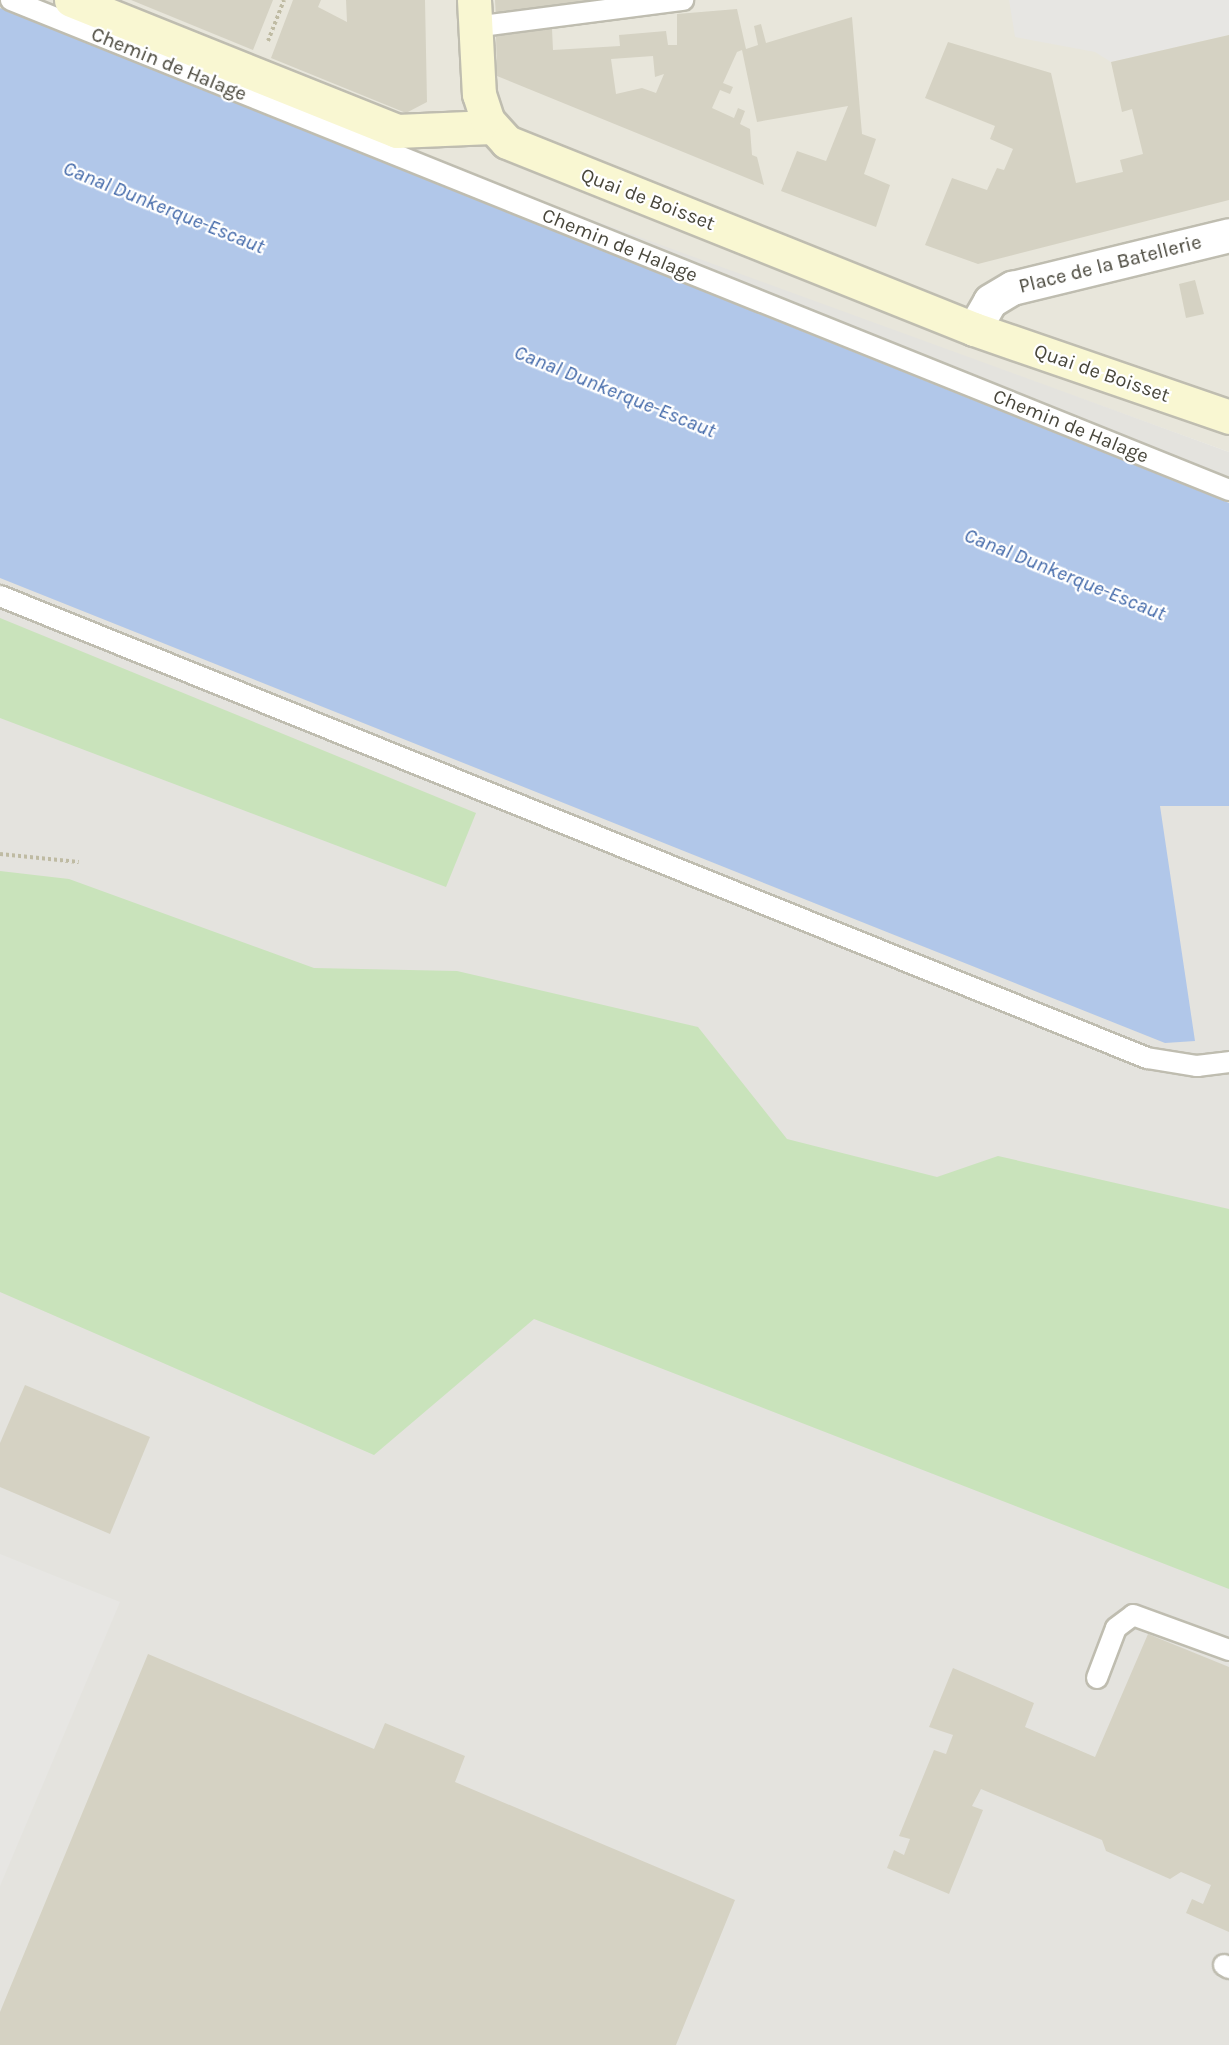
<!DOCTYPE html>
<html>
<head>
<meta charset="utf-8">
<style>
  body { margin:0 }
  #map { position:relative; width:1229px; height:2045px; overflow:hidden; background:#f4f4ed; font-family:Karla,sans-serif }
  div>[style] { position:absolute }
  .residential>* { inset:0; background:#e8e6db }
  .industrial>* { inset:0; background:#e4e3de }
  .green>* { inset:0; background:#c9e3bb }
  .parking>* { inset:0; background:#e7e6e3 }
  .water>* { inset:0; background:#b1c7e9 }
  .building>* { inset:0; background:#d5d2c3 }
  .path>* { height:4px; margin-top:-2px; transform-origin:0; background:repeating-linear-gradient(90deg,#bfbba3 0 3px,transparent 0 6px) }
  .roads { filter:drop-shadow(2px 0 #bfbdb0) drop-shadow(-2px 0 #bfbdb0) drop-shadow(0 2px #bfbdb0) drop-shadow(0 -2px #bfbdb0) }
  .service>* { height:20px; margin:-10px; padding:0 10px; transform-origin:10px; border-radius:10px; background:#fff }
  .minor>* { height:33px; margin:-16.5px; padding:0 16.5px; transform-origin:16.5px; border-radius:16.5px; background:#fff }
  .secondary>* { height:33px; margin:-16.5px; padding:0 16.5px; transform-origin:16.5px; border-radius:16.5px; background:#f9f7d2 }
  span { translate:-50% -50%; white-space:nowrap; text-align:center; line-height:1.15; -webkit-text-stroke:4.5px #fff; paint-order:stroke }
  .street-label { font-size:20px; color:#48463b }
  .water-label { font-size:21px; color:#4067a8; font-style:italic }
</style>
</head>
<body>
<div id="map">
  <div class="residential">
    <i style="clip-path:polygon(0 0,1229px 0,1229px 452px,41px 22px)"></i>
  </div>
  <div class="industrial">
    <i style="clip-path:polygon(0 4px,1229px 452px,1229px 2045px,0 2045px)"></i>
  </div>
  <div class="green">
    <i style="clip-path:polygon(0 618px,476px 813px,446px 887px,0 718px)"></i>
    <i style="clip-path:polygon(0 871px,69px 879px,314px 968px,457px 971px,698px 1027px,787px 1139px,937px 1177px,998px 1156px,1229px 1209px,1229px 1589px,534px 1319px,374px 1455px,0 1292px)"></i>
  </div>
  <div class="parking">
    <i style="clip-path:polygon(1009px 0,1229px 0,1229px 35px,1111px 62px,1095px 52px,1015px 37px)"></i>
    <i style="clip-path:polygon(0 1554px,120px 1602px,0 1886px)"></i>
  </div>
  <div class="water">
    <i style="clip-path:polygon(0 8px,1229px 503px,1229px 806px,1160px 806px,1195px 1041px,1165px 1043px,0 578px)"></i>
  </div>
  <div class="building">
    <i style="clip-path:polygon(131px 0,273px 0,253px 50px)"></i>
    <i style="clip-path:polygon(293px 0,321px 0,318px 7px,347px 22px,346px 0,425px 0,427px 102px,406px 113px,271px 58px)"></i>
    <i style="clip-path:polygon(495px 0,611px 0,496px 17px)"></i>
    <i style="clip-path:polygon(evenodd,737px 9px,746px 49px,758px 45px,754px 26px,761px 24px,766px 43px,852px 17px,862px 134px,876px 139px,864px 174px,890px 185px,876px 227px,781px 191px,797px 151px,826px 161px,848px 106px,757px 122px,742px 50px,737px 52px,723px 83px,733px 87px,730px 94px,720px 90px,712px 108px,734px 118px,738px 108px,745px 111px,740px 124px,750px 129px,752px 155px,757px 157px,764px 185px,497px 76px,496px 36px,552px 29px,553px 50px,620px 46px,619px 35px,666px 31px,668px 45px,677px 45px,677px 14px,737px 9px,653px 56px,655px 77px,664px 74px,656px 93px,642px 88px,616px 94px,611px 59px,653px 56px)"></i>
    <i style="clip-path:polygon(1229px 35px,1229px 200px,978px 264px,925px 245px,952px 178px,987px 190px,997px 168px,1004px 170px,1013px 149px,990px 139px,995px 126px,925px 98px,948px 42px,1051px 73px,1076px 183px,1123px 172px,1120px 160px,1143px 154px,1132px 109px,1122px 112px,1111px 62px)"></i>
    <i style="clip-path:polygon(1195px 280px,1204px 314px,1186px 318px,1179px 284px)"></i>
    <i style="clip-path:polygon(25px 1385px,150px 1437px,110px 1534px,0 1487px,0 1443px)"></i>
    <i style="clip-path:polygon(1148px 1634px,1229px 1667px,1229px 1932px,1186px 1913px,1192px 1899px,1203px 1904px,1211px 1885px,1181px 1872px,1170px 1879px,1106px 1851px,1102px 1840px,981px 1789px,972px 1806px,983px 1810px,949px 1894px,887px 1868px,894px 1850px,904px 1855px,910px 1839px,899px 1836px,934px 1750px,946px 1754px,953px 1735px,929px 1727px,953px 1668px,1034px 1703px,1025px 1727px,1095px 1757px)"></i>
    <i style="clip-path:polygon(148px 1654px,374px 1749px,385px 1723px,465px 1756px,455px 1782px,735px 1900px,676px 2045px,0 2045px,0 2012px)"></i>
  </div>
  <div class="path">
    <i style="left:268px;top:41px;width:44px;rotate:-68.7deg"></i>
    <i style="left:0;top:854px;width:79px;rotate:5.8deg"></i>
  </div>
  <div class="roads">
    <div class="service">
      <i style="left:11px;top:0;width:1313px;rotate:21.91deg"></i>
      <i style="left:474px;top:27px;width:211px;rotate:-7.4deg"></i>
      <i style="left:0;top:596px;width:1237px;rotate:21.94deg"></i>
      <i style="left:1147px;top:1058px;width:51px;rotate:9.1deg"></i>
      <i style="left:1197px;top:1066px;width:32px;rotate:-7deg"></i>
      <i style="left:1097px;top:1678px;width:53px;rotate:-69.2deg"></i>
      <i style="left:1116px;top:1628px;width:21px;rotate:-37deg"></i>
      <i style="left:1133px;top:1615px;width:102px;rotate:20deg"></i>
      <i style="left:1224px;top:1965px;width:6px;rotate:31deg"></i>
    </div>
    <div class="minor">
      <i style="left:974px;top:329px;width:32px;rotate:-60deg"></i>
      <i style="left:990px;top:301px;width:26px;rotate:-31deg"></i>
      <i style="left:1012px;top:288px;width:223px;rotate:-13.7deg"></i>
    </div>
    <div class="secondary">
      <i style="left:71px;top:0;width:351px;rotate:21.9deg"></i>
      <i style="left:397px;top:131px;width:94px;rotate:-2.4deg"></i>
      <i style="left:474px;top:0;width:94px;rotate:87deg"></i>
      <i style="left:479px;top:94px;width:28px;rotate:72deg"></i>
      <i style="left:488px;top:121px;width:28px;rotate:48deg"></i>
      <i style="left:507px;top:142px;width:503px;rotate:21.82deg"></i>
      <i style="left:974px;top:329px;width:270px;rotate:19deg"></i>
    </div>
  </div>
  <div class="street-label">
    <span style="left:169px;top:64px;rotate:22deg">Chemin de Halage</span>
    <span style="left:648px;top:199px;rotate:21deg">Quai de Boisset</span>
    <span style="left:620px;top:245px;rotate:22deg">Chemin de Halage</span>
    <span style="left:1110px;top:264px;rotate:-14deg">Place de la Batellerie</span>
    <span style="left:1102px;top:373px;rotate:19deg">Quai de Boisset</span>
    <span style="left:1071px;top:426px;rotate:22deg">Chemin de Halage</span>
  </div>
  <div class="water-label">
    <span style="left:164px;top:207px;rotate:22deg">Canal Dunkerque-Escaut</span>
    <span style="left:615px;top:391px;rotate:22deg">Canal Dunkerque-Escaut</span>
    <span style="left:1065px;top:574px;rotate:22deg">Canal Dunkerque-Escaut</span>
  </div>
</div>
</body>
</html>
